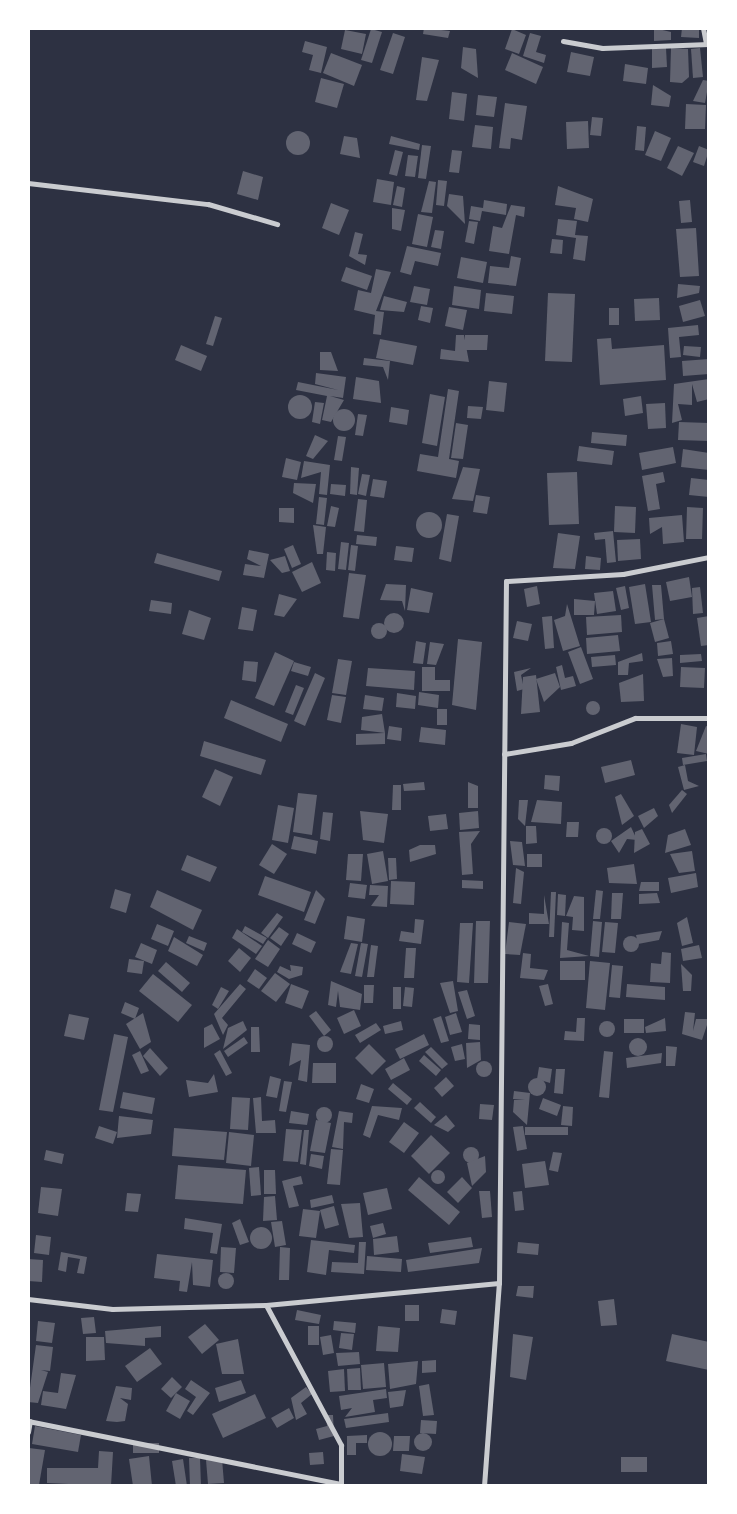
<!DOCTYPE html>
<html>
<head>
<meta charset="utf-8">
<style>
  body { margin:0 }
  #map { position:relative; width:737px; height:1514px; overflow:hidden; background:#2d3142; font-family:Karla,sans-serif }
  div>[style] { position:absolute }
  .building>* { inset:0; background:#626471 }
  .round { border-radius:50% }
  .minor>* { height:5px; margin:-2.5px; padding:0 2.5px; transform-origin:2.5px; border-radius:2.5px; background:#caccd0 }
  span { translate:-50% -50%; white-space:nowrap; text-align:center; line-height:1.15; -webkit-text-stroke:7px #fff; paint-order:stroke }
  .frame { position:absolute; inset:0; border:30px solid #fff; pointer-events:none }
</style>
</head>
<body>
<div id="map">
  <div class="building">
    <i style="clip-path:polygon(424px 28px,450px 31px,448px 38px,423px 34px)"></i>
    <i style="clip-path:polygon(654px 28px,671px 32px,671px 40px,654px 41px)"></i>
    <i style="clip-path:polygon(682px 28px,699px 28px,699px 38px,681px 37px)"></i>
    <i style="clip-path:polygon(371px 29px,382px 32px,372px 63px,361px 60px)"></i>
    <i style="clip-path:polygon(512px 29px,526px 35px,519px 54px,505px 49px)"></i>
    <i style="clip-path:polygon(345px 30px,366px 34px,362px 54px,341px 49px)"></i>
    <i style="clip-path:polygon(393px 33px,405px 37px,393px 74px,380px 70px)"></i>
    <i style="clip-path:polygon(530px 33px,541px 36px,536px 52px,546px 55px,544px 63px,523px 56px)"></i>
    <i style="clip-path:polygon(305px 41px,327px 47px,321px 73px,309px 70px,313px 55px,302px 52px)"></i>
    <i style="clip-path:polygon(463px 47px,476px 49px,478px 78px,461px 68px)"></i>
    <i style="clip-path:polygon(666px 48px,667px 67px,652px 68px,652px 49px)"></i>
    <i style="clip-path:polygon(671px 48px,688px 49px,689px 77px,682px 83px,670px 82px)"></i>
    <i style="clip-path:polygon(700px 48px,703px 77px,693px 78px,691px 49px)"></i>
    <i style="clip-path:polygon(571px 52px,594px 57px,590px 76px,567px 72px)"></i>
    <i style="clip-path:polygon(331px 53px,362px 65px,354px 86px,323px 73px)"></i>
    <i style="clip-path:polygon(512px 53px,543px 67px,536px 84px,505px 70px)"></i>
    <i style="clip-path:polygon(422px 57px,439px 60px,427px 101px,416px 100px)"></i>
    <i style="clip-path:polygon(625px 64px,648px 68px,646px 84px,623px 81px)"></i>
    <i style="clip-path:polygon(321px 78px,344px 84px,337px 108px,315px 102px)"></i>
    <i style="clip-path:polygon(703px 80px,709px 81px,705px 103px,693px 101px)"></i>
    <i style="clip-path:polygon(653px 85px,671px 96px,669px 107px,651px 105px)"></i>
    <i style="clip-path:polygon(452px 92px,467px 94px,464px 121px,449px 119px)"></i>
    <i style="clip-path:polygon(478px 95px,497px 97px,494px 117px,476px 115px)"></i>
    <i style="clip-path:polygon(505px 103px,527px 106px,522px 140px,511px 138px,510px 149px,499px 148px)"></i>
    <i style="clip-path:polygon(686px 104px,706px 105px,705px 129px,685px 129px)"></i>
    <i style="clip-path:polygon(592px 117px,603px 118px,601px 136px,590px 135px)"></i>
    <i style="clip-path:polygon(588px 121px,589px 148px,567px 149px,566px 122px)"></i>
    <i style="clip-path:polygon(475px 125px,493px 127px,491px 149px,472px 147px)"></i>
    <i style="clip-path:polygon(637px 126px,646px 127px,644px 151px,635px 150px)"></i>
    <i style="clip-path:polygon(655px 131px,671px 138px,661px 161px,645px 155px)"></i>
    <i class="round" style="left:286px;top:131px;width:24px;height:24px"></i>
    <i style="clip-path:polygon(344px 136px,357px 138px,360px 158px,340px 154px)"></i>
    <i style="clip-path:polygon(391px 136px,420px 144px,419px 150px,389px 144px)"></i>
    <i style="clip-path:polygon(422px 145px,431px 146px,426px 179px,418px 178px)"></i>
    <i style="clip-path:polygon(678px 146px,694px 153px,682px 176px,667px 168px)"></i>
    <i style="clip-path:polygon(699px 146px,709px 150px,704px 166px,693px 162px)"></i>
    <i style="clip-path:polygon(395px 150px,403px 152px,397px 176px,389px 174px)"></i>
    <i style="clip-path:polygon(452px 150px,462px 151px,459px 173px,449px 172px)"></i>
    <i style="clip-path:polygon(408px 155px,418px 156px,415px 177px,405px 176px)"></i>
    <i style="clip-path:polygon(243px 171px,263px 177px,258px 200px,237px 194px)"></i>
    <i style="clip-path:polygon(377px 179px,394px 182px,391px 205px,373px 202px)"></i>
    <i style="clip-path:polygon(438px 180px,447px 181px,444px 206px,436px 205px)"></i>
    <i style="clip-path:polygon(429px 181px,436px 182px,432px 213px,421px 212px)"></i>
    <i style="clip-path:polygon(397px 186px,405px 188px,402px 207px,393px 205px)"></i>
    <i style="clip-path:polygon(558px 186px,593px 199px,588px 222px,574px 219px,576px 208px,555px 205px)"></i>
    <i style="clip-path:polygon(449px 194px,463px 196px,465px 224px,447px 206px)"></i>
    <i style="clip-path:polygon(484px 200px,507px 204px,506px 215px,482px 211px,480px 221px,469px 219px,471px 206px,483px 208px)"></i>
    <i style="clip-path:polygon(690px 200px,692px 222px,681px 223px,679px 201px)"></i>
    <i style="clip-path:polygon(331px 203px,349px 210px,339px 235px,322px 228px)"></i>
    <i style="clip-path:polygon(511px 205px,525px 207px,524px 217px,516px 215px,509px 254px,489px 251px,493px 226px,502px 228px)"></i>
    <i style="clip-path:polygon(392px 208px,405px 210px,401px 231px,392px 229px)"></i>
    <i style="clip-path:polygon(418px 214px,433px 217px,427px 247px,412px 244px)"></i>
    <i style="clip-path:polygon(558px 219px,577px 221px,575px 235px,588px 236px,585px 261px,573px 259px,576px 238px,556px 235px)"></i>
    <i style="clip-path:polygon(469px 221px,478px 222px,474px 244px,465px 242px)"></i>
    <i style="clip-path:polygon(696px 228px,699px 276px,680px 277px,676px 229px)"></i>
    <i style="clip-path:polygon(435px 230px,444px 231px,441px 249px,431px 247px)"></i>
    <i style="clip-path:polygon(355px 232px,363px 234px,358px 254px,367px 255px,365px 265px,349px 256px)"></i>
    <i style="clip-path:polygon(552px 239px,563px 240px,562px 254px,550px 253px)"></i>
    <i style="clip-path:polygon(407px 246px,441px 253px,438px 266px,415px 261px,411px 275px,400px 272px)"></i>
    <i style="clip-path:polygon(511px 256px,521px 258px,516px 286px,488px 283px,490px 266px,509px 268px)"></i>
    <i style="clip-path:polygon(461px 257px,487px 262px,483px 283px,457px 278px)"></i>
    <i style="clip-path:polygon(346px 267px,372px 276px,367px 290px,341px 281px)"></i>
    <i style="clip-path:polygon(376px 269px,391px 272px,376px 311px,384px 312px,381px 335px,373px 334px,375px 315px,354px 310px,358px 290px,371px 293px)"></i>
    <i style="clip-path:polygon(678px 284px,700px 286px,699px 293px,677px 298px)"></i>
    <i style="clip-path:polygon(414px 286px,430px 289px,427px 305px,410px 302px)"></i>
    <i style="clip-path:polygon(454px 286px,481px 290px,479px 309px,452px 305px)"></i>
    <i style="clip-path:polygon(486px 293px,514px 296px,512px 314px,484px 311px)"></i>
    <i style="clip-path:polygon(548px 293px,575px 294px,572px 362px,545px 361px)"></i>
    <i style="clip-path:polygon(384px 296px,407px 302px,404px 312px,380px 310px)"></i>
    <i style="clip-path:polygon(659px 298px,660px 320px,635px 321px,634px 299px)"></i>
    <i style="clip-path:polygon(700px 300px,705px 316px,683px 322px,679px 306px)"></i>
    <i style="clip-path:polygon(421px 306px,433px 308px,430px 323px,418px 320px)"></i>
    <i style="clip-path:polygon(449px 307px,467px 310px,463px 330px,445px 326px)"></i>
    <i style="clip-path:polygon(609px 308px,619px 308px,619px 325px,609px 325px)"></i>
    <i style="clip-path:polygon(215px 316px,222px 318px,213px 346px,206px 344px)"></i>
    <i style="clip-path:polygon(698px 325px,699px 335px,679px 337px,681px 357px,670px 358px,668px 328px)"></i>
    <i style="clip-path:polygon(456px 335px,464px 335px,469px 362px,440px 359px,441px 349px,455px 351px)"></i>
    <i style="clip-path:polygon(488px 335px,487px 350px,465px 350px,465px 335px)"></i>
    <i style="clip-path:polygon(611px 338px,612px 349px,664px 345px,666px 380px,600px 385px,597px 339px)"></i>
    <i style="clip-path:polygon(380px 339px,417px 346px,413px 365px,376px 358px)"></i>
    <i style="clip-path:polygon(181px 345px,207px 356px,201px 371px,175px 360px)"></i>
    <i style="clip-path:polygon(684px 346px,701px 347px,700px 357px,683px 355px)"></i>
    <i style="clip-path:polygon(320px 352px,331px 352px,338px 371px,320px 370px)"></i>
    <i style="clip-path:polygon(364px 358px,390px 361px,388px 380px,383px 367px,363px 365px)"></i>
    <i style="clip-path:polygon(709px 359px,709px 374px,683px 376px,682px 361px)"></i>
    <i style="clip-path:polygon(316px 373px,346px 377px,343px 398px,330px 396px,344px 400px,331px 422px,322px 420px,327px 396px,296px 390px,298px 382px,338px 390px,315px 384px)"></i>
    <i style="clip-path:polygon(356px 377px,379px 381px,381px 403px,353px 399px)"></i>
    <i style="clip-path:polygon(709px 379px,709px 399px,697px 402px,692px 384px,692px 405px,678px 404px,682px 420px,672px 423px,674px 384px)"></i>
    <i style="clip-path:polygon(489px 381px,507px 383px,504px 412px,486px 410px)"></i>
    <i style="clip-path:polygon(448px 389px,459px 391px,449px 459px,459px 461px,456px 478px,417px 471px,420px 454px,438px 457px)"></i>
    <i style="clip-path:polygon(430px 394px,445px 397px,437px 446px,422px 443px)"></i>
    <i class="round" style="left:288px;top:395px;width:24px;height:24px"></i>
    <i style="clip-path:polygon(641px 396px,643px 413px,625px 416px,623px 399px)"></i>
    <i style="clip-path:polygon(315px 402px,324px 403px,320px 424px,312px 422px)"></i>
    <i style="clip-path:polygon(665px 403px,666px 428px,648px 429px,646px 404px)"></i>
    <i style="clip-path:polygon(468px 406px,483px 407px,481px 419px,467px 418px)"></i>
    <i style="clip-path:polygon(391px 407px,409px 410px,407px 425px,389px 422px)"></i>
    <i class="round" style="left:333px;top:409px;width:22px;height:22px"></i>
    <i style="clip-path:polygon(358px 414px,367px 415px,363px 436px,355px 435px)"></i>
    <i style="clip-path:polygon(679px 422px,709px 423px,709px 441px,678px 440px)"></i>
    <i style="clip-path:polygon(456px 423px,468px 425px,463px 459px,451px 458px)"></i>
    <i style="clip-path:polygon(592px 432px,627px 435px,626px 446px,591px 443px)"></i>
    <i style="clip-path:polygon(315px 435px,328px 441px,313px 459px,306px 456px)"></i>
    <i style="clip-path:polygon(338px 436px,346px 437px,342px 461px,334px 460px)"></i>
    <i style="clip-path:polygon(579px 446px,614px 451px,612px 465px,577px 461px)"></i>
    <i style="clip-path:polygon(673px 447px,676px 463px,642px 470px,639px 453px)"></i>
    <i style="clip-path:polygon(683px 449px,709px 453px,709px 470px,681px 467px)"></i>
    <i style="clip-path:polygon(286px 458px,301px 462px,297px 480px,282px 477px)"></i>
    <i style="clip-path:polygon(304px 461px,330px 465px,327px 495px,319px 494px,321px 472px,301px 478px)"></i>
    <i style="clip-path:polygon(351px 467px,359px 468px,357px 495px,350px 494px)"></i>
    <i style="clip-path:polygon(463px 467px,480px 469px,473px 501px,452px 499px)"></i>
    <i style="clip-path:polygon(577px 472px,579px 524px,549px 525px,547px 473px)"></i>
    <i style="clip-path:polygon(663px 472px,665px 482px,656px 484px,660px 509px,648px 511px,642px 476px)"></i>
    <i style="clip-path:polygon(362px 474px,370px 475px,366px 496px,358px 494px)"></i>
    <i style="clip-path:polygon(691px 478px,709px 480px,709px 497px,689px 495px)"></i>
    <i style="clip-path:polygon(373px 479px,387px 481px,384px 498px,370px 496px)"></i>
    <i style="clip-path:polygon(294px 483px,316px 484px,313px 503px,293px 493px)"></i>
    <i style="clip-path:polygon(331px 484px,346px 485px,345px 496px,330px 494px)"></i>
    <i style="clip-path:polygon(476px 495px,490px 497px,487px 514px,473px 512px)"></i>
    <i style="clip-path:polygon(319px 497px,327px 498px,324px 525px,316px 524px)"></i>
    <i style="clip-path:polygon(358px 499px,367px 500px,364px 532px,354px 531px)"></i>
    <i style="clip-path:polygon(331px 506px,339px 508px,335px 527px,327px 526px)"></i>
    <i style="clip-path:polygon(615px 506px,636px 507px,635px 533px,614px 532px)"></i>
    <i style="clip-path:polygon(687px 507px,703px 508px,702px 539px,686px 539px)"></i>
    <i style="clip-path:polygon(279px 508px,294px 508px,294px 523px,279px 522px)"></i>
    <i class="round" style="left:416px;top:512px;width:26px;height:26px"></i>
    <i style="clip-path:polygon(447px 514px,459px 516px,451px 562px,439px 559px)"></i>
    <i style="clip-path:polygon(682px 515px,684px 542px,663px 544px,662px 527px,650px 534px,649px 518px)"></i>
    <i style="clip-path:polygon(313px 525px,326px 527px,323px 554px,317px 554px)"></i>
    <i style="clip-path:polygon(613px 531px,616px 562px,607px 563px,605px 539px,595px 540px,594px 533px)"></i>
    <i style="clip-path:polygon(558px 533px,580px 536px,575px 569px,553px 568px)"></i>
    <i style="clip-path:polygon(357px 535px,377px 537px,376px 546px,356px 544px)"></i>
    <i style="clip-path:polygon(640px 539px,641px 559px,618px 561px,617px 540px)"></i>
    <i style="clip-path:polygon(341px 542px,349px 543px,346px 570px,338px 569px)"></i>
    <i style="clip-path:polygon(293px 545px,301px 564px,292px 568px,284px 549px)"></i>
    <i style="clip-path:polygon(351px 545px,358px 546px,355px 571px,348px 570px)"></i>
    <i style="clip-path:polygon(396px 546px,414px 548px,412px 562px,394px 560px)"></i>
    <i style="clip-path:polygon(249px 550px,269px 554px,264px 578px,243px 575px,245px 564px,261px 566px,247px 559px)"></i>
    <i style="clip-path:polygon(327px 552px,336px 553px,335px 571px,326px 570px)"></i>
    <i style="clip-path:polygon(157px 553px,222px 571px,219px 581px,154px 563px)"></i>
    <i style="clip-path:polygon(285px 556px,290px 571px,282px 573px,270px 560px)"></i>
    <i style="clip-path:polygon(586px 556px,601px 558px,600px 570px,585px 569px)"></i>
    <i style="clip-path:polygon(312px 562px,321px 583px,302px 592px,292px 572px)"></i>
    <i style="clip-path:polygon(349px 573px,366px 575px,359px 619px,343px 617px)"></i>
    <i style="clip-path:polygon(689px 577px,692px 597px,670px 601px,666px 582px)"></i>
    <i style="clip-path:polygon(386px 584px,406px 585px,405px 611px,402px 601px,380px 600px)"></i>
    <i style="clip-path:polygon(645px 584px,651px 622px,635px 624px,629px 587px)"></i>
    <i style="clip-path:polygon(652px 585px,661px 585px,664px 619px,655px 620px)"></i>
    <i style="clip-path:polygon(537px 586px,540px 604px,527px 607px,524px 589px)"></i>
    <i style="clip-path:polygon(625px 586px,629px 608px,621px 610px,616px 588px)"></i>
    <i style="clip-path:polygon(700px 587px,703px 613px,693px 614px,692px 588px)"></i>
    <i style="clip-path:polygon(411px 588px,433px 593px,429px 613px,407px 610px)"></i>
    <i style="clip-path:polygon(613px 591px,616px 611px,597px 614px,594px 593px)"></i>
    <i style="clip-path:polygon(279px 594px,297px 599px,284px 617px,274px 615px)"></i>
    <i style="clip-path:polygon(574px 599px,595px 601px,594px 615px,574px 615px)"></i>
    <i style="clip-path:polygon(151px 600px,172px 603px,171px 614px,149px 611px)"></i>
    <i style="clip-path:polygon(567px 604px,580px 646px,563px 651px,554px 620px,565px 616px)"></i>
    <i style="clip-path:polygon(242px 607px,257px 610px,253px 631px,238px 629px)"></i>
    <i style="clip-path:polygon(189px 610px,211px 618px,204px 640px,182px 634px)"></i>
    <i class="round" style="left:384px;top:613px;width:20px;height:20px"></i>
    <i style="clip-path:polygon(621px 615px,622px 632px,587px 635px,586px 617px)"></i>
    <i style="clip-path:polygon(552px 616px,554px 648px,545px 649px,542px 617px)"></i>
    <i style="clip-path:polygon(709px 616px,709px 645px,701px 646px,697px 618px)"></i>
    <i style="clip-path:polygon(664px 619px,669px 638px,655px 642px,650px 623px)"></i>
    <i style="clip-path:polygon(517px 621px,532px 624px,528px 641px,513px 638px)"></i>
    <i class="round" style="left:371px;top:623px;width:16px;height:16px"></i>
    <i style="clip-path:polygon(618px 635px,620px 651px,587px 654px,586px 638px)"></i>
    <i style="clip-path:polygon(458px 639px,482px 642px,476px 710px,452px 705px)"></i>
    <i style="clip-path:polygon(416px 641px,426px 643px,423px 664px,413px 663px)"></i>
    <i style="clip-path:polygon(671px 641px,673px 654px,658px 656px,657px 643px)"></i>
    <i style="clip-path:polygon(430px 642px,444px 644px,436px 665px,427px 664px)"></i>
    <i style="clip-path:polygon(581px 647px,593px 679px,580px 684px,568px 652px)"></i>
    <i style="clip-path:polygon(275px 652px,294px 661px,274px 706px,255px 698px)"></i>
    <i style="clip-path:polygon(642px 653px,643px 661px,629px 663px,628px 675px,618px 675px,618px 662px)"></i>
    <i style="clip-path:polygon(701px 654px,702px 661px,680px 663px,680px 655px)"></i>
    <i style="clip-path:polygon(615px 655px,616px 665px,592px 667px,591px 657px)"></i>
    <i style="clip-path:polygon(672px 658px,673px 676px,663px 677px,657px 659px)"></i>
    <i style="clip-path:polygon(338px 659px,352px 661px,346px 695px,332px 693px)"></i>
    <i style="clip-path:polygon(244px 661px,258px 662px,256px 682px,242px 680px)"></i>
    <i style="clip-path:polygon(294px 662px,311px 667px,308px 676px,291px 671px)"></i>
    <i style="clip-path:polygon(562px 665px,565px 678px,573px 676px,576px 686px,561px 690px,556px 667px)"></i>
    <i style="clip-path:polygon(422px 667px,435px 667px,435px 680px,450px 680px,450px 691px,422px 691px)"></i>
    <i style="clip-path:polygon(681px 667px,705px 668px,704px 688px,680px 687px)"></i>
    <i style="clip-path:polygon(368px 668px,415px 671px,414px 690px,366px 686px)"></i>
    <i style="clip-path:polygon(531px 668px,521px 675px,524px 689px,517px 691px,514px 672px)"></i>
    <i style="clip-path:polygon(315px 673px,325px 678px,305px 726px,294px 721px)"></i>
    <i style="clip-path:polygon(555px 673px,560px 687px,544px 702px,536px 679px)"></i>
    <i style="clip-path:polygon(643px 674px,644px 701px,621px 702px,619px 683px)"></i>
    <i style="clip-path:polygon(536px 675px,540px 712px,521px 714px,523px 677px)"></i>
    <i style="clip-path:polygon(296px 685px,304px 688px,293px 715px,285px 712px)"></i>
    <i style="clip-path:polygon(419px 692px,439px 695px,438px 708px,418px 705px)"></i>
    <i style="clip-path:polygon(397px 693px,416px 696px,415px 709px,396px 707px)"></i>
    <i style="clip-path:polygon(332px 695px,346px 697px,341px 723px,327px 720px)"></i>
    <i style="clip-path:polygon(365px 695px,384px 698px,382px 711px,363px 709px)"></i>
    <i style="clip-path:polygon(231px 700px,288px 724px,281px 742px,224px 718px)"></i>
    <i class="round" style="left:586px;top:701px;width:14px;height:14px"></i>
    <i style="clip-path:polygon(437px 709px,447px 709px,447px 725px,437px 725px)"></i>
    <i style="clip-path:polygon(382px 714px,385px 733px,361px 730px,362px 717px)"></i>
    <i style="clip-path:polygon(681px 724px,697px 727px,694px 755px,677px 753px)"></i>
    <i style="clip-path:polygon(389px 726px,402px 728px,401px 741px,387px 739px)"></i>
    <i style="clip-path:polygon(706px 726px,709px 727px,709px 754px,696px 751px)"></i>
    <i style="clip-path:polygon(421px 727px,446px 730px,445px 745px,419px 742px)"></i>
    <i style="clip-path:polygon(385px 733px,385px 744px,356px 745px,356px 734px)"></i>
    <i style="clip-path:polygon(204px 741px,266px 760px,261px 775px,200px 756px)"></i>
    <i style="clip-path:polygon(706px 754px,707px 761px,683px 765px,682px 758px)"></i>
    <i style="clip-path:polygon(631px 760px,635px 775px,605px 783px,601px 767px)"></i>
    <i style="clip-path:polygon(685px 765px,688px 781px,699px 786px,684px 790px,678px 767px)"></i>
    <i style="clip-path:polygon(215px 769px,233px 777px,220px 806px,202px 797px)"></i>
    <i style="clip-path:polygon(545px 775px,560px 776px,559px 791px,544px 789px)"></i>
    <i style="clip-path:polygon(424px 782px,425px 790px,404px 791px,403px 784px)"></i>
    <i style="clip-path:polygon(468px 782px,478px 786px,478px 808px,468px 808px)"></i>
    <i style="clip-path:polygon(393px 785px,401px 785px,401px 810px,392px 810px)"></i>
    <i style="clip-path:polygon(682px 790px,687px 794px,672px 813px,669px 805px)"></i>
    <i style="clip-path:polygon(298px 793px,317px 795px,312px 835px,293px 832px)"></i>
    <i style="clip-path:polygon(621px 794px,634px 816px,622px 825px,615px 797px)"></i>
    <i style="clip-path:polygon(519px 800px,528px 800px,525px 826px,518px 819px)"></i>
    <i style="clip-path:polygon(537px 800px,562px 802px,561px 824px,531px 822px)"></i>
    <i style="clip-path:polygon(278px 805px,294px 808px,288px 843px,272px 840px)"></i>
    <i style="clip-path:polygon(654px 808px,658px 816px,644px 828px,638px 816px)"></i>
    <i style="clip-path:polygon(360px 811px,388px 814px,384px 843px,363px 840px)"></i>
    <i style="clip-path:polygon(478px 811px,479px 828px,460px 830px,459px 813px)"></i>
    <i style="clip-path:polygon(323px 812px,333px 813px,330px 841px,320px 839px)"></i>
    <i style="clip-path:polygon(446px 814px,448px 829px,430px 831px,428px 816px)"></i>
    <i style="clip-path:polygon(567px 822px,579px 822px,578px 837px,566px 837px)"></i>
    <i style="clip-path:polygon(526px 826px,536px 826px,537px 843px,526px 844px)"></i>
    <i style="clip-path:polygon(631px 827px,637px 840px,627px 839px,619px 853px,611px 841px)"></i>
    <i class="round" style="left:596px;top:828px;width:16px;height:16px"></i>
    <i style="clip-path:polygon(642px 829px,650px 844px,634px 853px,635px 832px)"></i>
    <i style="clip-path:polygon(685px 829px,691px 845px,665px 853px,668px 835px)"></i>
    <i style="clip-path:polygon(480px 831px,471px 844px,473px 874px,462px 875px,459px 832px)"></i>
    <i style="clip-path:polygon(294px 836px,318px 841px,316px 854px,291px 849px)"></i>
    <i style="clip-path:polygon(510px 841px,522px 842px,525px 866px,513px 865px)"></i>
    <i style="clip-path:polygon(272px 844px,287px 854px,274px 874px,259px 865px)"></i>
    <i style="clip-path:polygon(420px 845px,435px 845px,436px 854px,410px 862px,409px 850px)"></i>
    <i style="clip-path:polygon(383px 851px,388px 881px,372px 884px,367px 854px)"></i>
    <i style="clip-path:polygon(692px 851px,695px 871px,679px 873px,670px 854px)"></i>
    <i style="clip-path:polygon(348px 854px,363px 854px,361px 881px,346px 880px)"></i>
    <i style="clip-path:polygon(527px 854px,542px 854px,542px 867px,527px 867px)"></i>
    <i style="clip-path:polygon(187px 855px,217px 867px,210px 882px,181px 870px)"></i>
    <i style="clip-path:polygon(388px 858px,396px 858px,397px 879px,389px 880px)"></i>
    <i style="clip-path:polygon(634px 864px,637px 884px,609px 883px,607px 868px)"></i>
    <i style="clip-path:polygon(516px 868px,524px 872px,521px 904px,513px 903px)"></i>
    <i style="clip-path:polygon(696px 873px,698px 887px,671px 893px,668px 878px)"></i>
    <i style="clip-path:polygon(265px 876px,311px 892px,304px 912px,258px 895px)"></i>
    <i style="clip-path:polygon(462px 880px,483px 881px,483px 889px,462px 888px)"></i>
    <i style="clip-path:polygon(391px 881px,415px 882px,414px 905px,390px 904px)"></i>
    <i style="clip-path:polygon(659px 882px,659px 891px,639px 891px,641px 882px)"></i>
    <i style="clip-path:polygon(350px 883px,367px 885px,365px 899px,348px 897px)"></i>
    <i style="clip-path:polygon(370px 885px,388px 886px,387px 907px,371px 906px,379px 895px,369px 895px)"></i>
    <i style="clip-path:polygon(115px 889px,131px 894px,126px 913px,110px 908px)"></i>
    <i style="clip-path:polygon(157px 890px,202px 910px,193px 930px,150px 907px)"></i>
    <i style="clip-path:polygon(316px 890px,325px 899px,315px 924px,304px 920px)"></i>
    <i style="clip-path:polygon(596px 890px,603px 891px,600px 919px,593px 919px)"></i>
    <i style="clip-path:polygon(551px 892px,556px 892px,554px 937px,549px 937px)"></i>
    <i style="clip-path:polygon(612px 893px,623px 893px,621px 919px,611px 919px)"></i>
    <i style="clip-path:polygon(657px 893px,660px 903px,639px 904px,639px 894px)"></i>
    <i style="clip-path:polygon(558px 894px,566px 895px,565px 916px,557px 915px)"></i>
    <i style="clip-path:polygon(544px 895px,549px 924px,529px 924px,529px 913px,544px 914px)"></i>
    <i style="clip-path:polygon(574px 896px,584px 897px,584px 931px,572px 930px,573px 917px,566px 916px)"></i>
    <i style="clip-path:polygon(277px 913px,283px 917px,268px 938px,261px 933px)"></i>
    <i style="clip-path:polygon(347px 916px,365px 919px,362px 942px,344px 939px)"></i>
    <i style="clip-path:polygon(687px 917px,693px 943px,682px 946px,677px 923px)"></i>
    <i style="clip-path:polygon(415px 919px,424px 920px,421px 944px,399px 941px,401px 931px,414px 933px)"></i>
    <i style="clip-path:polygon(476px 921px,490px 921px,488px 983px,474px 983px)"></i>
    <i style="clip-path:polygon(593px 921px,602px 922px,599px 957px,590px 956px)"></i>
    <i style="clip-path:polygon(509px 922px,526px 924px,520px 955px,505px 954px)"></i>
    <i style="clip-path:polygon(562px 922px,569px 923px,567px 950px,589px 956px,560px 958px)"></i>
    <i style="clip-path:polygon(605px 922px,618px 923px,615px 953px,602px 952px)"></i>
    <i style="clip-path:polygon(460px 923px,473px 923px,469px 983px,457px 982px)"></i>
    <i style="clip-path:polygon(157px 924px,174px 931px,168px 946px,151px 939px)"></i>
    <i style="clip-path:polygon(245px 926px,267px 938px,263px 944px,242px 932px)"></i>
    <i style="clip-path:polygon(279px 927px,289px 934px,281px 946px,270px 938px)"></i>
    <i style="clip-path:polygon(237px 929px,262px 946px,256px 954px,232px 938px)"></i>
    <i style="clip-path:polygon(662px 931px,659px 940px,638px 944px,636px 935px)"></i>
    <i style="clip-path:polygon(297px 933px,316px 942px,311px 953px,292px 944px)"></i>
    <i style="clip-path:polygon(189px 936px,207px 943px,204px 951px,186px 943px)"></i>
    <i class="round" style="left:623px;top:936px;width:16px;height:16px"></i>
    <i style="clip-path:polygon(174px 937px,203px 955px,197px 966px,168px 951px)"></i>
    <i style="clip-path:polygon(268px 940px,280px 949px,268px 967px,255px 959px)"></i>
    <i style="clip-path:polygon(141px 943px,157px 950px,152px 964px,135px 957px)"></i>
    <i style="clip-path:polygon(351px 943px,358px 944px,351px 974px,340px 972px)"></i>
    <i style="clip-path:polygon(361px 943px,368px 944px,362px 977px,355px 976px)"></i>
    <i style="clip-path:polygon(371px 945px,378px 946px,374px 977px,367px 977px)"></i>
    <i style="clip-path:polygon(699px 945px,702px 958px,683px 961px,681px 949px)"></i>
    <i style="clip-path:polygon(239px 948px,251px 958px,240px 972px,228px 961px)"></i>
    <i style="clip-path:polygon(406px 948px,416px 948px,414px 978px,404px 978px)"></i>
    <i style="clip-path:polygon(662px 952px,671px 953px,670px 983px,650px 982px,651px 963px,661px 964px)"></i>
    <i style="clip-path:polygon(523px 953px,531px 954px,530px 968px,548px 970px,544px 980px,520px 978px)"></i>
    <i style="clip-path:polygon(129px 959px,144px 961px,142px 974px,127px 972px)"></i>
    <i style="clip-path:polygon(560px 961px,585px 961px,585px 980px,560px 980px)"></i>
    <i style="clip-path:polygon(590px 961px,610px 963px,605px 1010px,586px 1008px)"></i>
    <i style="clip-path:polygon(166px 962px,190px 983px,182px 992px,158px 971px)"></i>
    <i style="clip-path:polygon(681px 964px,692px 975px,691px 991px,683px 991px)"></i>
    <i style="clip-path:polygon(290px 965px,303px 967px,302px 975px,289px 979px,277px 972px,280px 966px,291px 971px)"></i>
    <i style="clip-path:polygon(612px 965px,623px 966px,620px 998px,609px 997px)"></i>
    <i style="clip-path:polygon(255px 969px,267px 978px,259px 989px,247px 981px)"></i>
    <i style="clip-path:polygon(275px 973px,290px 984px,276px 1002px,261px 991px)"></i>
    <i style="clip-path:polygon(153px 974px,192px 1005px,178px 1022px,139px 991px)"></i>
    <i style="clip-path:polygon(331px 981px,362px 994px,360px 1010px,340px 1007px,338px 991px,336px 1007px,328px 1005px)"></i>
    <i style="clip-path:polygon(453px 981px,458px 1011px,450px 1013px,440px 983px)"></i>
    <i style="clip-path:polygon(240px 984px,246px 989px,222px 1018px,228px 1025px,223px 1035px,214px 1014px)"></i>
    <i style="clip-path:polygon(291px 984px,309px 991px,302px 1009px,285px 1003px)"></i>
    <i style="clip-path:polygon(548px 984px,553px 1004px,545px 1006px,539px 986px)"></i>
    <i style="clip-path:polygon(627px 984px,665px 987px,665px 1000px,626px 997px)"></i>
    <i style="clip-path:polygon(364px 985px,374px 985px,373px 1003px,364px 1003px)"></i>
    <i style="clip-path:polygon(221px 987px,229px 991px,218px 1009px,212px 1005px)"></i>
    <i style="clip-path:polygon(393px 987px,401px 987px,401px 1009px,393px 1009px)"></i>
    <i style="clip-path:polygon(405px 987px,414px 988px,412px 1007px,403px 1006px)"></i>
    <i style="clip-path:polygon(467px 990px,475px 1016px,467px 1019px,458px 992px)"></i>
    <i style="clip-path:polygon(125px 1002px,139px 1008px,135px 1019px,121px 1013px)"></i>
    <i style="clip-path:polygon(354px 1010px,361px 1026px,344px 1034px,337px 1018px)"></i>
    <i style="clip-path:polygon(316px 1011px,331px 1030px,324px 1036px,309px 1016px)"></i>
    <i style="clip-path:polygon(685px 1012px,695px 1013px,693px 1031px,696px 1019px,709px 1019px,702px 1040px,682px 1034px)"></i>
    <i style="clip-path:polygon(143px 1013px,151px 1042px,140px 1049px,126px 1024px)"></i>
    <i style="clip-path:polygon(456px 1013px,462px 1032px,450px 1035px,445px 1017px)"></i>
    <i style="clip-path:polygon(69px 1014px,89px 1018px,84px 1040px,64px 1036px)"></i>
    <i style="clip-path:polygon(441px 1016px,449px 1041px,441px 1043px,433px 1019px)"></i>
    <i style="clip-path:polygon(577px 1018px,585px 1018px,584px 1041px,564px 1040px,565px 1031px,576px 1032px)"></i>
    <i style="clip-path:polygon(665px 1018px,666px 1031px,646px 1033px,645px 1027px)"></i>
    <i style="clip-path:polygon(624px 1019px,644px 1019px,644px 1033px,624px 1033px)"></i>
    <i style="clip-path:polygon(243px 1021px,247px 1030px,223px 1049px,228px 1028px)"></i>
    <i style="clip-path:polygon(401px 1021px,403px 1030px,385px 1034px,383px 1026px)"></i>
    <i class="round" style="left:599px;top:1021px;width:16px;height:16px"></i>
    <i style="clip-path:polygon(376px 1023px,381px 1030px,360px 1043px,355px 1035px)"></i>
    <i style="clip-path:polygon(212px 1024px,220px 1039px,204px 1048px,204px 1028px)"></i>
    <i style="clip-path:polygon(469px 1024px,480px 1025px,480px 1040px,468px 1039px)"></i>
    <i style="clip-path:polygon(251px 1027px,259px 1027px,260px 1052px,251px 1052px)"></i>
    <i style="clip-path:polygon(114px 1034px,128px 1037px,113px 1112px,99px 1110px)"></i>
    <i style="clip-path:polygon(424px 1034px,429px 1045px,400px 1059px,395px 1049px)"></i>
    <i class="round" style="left:317px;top:1036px;width:16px;height:16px"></i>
    <i style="clip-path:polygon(244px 1037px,248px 1043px,228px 1057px,224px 1051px)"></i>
    <i class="round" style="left:629px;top:1038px;width:18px;height:18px"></i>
    <i style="clip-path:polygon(480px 1042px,481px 1060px,467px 1068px,466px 1043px)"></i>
    <i style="clip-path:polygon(292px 1043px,310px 1045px,307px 1082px,298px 1080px,301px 1060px,289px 1066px)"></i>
    <i style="clip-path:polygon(369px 1044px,386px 1061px,372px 1075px,355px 1058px)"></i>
    <i style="clip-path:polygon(462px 1044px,465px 1059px,455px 1061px,451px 1047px)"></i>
    <i style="clip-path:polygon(666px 1046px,677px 1047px,675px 1066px,666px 1066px)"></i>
    <i style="clip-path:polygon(431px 1047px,448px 1064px,442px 1069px,425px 1052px)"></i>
    <i style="clip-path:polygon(150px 1048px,168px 1068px,160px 1076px,143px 1056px)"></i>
    <i style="clip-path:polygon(220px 1050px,232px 1073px,226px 1076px,214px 1054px)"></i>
    <i style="clip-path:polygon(140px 1051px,149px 1071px,141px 1074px,132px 1055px)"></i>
    <i style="clip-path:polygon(604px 1051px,613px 1052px,609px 1098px,599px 1097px)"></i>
    <i style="clip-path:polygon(662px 1053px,661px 1063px,627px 1068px,626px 1058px)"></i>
    <i style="clip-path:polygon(424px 1055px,441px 1070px,436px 1076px,419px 1061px)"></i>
    <i style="clip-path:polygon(404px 1058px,410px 1070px,391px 1080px,385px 1069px)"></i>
    <i class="round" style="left:476px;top:1061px;width:16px;height:16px"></i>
    <i style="clip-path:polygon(313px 1063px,336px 1063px,336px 1083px,312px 1083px)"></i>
    <i style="clip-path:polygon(539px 1067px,552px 1069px,550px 1083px,537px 1079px)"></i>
    <i style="clip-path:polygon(556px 1069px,565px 1069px,563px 1094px,554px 1093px)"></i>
    <i style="clip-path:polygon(214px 1074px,218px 1092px,189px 1097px,186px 1080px,208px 1083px)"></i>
    <i style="clip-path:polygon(270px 1076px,281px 1079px,277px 1098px,266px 1096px)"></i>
    <i style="clip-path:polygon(446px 1077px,454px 1086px,442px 1097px,434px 1088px)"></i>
    <i class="round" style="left:528px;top:1078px;width:18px;height:18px"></i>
    <i style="clip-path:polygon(284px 1081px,292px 1082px,286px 1112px,279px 1111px)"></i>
    <i style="clip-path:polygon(393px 1083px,412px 1099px,407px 1105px,388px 1089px)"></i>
    <i style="clip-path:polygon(361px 1084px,374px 1089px,369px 1103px,356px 1099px)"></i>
    <i style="clip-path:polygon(514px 1091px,530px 1093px,527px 1125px,513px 1112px,514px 1100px,525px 1100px,513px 1099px)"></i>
    <i style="clip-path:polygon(123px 1092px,155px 1098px,152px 1114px,120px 1108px)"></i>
    <i style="clip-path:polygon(232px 1097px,250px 1098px,248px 1130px,230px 1129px)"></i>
    <i style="clip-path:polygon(261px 1097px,262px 1121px,275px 1120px,276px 1133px,256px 1133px,253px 1098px)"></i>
    <i style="clip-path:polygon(543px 1098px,561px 1105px,557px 1116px,539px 1109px)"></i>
    <i style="clip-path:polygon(420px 1102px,436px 1117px,431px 1123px,414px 1108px)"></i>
    <i style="clip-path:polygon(480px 1104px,494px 1105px,492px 1120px,479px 1119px)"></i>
    <i style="clip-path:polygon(372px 1106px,402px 1108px,399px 1120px,378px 1115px,370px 1138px,363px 1135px)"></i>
    <i style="clip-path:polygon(563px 1106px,573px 1107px,572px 1126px,561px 1125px)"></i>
    <i class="round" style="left:316px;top:1107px;width:16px;height:16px"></i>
    <i style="clip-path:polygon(291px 1111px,309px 1114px,307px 1125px,289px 1123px)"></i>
    <i style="clip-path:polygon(339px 1111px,353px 1113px,352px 1123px,344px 1122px,343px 1149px,332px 1147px)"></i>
    <i style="clip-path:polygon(446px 1115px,455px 1126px,448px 1132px,434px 1125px)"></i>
    <i style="clip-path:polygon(119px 1116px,153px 1120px,151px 1134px,117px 1138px)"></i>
    <i style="clip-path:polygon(316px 1120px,331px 1123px,325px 1153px,310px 1151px)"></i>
    <i style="clip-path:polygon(404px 1122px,419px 1133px,404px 1153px,389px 1142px)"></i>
    <i style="clip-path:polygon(99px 1126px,117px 1132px,113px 1144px,95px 1138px)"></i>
    <i style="clip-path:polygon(523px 1126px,527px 1149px,517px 1151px,513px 1127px)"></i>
    <i style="clip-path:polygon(525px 1127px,568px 1127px,568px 1135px,525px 1135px)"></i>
    <i style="clip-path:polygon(174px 1128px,227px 1132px,224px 1160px,172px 1156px)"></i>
    <i style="clip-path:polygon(286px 1129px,302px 1130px,298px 1162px,283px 1161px)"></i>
    <i style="clip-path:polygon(304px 1130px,309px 1130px,306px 1165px,300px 1164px)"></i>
    <i style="clip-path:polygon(229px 1132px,254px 1135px,251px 1166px,226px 1163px)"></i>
    <i style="clip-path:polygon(431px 1135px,450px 1153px,429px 1174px,411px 1156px)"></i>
    <i class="round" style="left:463px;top:1147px;width:16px;height:16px"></i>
    <i style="clip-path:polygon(331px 1149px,343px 1150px,340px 1185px,327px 1184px)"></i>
    <i style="clip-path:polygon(46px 1150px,64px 1154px,62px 1164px,44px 1160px)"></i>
    <i style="clip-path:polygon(553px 1152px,562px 1153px,558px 1172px,549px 1170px)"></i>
    <i style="clip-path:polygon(311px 1154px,324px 1156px,322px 1169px,309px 1166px)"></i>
    <i style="clip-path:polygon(485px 1156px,486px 1172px,472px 1186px,467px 1163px)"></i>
    <i style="clip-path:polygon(545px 1161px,549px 1185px,525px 1188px,522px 1164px)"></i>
    <i style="clip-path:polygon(178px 1165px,246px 1170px,243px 1204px,175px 1199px)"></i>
    <i style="clip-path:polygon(259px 1167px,261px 1195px,251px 1196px,249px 1168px)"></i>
    <i class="round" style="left:431px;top:1170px;width:14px;height:14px"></i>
    <i style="clip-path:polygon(264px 1170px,275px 1170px,276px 1194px,264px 1194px)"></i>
    <i style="clip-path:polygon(301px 1176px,303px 1184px,293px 1186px,299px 1206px,289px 1208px,282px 1181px)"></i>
    <i style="clip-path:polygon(419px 1177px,460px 1212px,449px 1225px,408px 1190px)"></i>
    <i style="clip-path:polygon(462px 1177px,472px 1188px,458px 1203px,447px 1192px)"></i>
    <i style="clip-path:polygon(41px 1187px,62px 1189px,58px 1216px,38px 1213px)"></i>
    <i style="clip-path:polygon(387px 1188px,392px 1209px,368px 1215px,363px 1193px)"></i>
    <i style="clip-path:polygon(479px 1191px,490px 1191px,492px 1217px,482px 1218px)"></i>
    <i style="clip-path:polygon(522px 1191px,524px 1210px,515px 1211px,513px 1192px)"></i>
    <i style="clip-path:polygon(127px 1193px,141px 1194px,138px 1212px,125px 1211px)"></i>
    <i style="clip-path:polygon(332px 1195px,334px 1203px,311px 1208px,310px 1200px)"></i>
    <i style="clip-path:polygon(275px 1196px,277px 1220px,263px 1221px,264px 1197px)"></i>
    <i style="clip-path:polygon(360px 1203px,363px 1237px,349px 1238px,341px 1204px)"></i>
    <i style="clip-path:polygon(334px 1206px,339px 1225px,325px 1229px,320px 1210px)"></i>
    <i style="clip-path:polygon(303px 1209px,320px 1211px,316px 1238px,299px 1236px)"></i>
    <i style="clip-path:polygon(185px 1218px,222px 1224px,217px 1254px,210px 1253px,213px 1233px,184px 1229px)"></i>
    <i style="clip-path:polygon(240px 1219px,249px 1242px,240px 1245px,232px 1223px)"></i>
    <i style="clip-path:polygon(282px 1221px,286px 1245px,275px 1247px,271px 1222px)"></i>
    <i style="clip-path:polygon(383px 1223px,386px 1234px,373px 1238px,370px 1226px)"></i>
    <i class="round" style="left:250px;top:1227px;width:22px;height:22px"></i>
    <i style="clip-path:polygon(36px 1235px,51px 1237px,49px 1255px,34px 1253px)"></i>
    <i style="clip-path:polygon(397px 1236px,399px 1252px,374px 1255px,373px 1239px)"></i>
    <i style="clip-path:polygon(471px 1237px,473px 1247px,430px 1253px,428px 1243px)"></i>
    <i style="clip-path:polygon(311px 1240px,355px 1245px,354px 1253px,329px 1250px,326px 1275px,307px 1272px)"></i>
    <i style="clip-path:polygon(359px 1242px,366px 1242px,364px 1274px,331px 1272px,332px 1262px,358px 1263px)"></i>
    <i style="clip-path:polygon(518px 1242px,539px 1244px,538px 1255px,517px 1253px)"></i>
    <i style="clip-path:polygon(221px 1247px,236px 1248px,234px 1273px,220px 1272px)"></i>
    <i style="clip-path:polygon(280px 1247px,290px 1248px,289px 1280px,279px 1280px)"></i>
    <i style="clip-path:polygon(482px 1248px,479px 1263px,408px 1272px,406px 1260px)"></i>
    <i style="clip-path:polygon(61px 1252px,87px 1257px,84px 1274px,77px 1273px,80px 1259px,68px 1257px,66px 1272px,58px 1270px)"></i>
    <i style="clip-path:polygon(157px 1254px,213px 1260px,210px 1287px,193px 1285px,192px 1262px,187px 1292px,179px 1291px,180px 1281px,154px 1278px)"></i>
    <i style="clip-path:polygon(367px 1256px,402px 1259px,401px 1272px,366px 1270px)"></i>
    <i style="clip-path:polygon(28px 1259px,43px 1260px,42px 1282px,28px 1281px)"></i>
    <i class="round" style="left:218px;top:1273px;width:16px;height:16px"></i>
    <i style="clip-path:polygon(518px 1286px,534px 1286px,533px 1298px,516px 1296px)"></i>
    <i style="clip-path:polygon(614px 1299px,617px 1325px,601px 1326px,598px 1301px)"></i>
    <i style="clip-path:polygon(405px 1305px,419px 1305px,419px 1321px,405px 1321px)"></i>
    <i style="clip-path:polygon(442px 1309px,457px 1311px,455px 1325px,440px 1323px)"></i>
    <i style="clip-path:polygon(297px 1310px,321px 1315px,319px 1324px,295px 1320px)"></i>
    <i style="clip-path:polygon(94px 1317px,96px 1333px,83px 1334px,81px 1318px)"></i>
    <i style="clip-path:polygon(38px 1321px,55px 1323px,52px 1343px,36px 1341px)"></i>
    <i style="clip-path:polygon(334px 1321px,356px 1323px,355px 1333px,333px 1330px)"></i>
    <i style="clip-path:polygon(205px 1324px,219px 1340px,202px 1354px,188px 1337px)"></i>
    <i style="clip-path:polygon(161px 1326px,161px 1337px,145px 1338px,145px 1346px,106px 1343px,105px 1331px)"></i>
    <i style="clip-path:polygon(308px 1326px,319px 1326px,319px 1345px,308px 1345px)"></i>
    <i style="clip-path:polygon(378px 1326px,400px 1328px,398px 1352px,376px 1351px)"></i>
    <i style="clip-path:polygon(341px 1333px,354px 1334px,352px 1350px,339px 1348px)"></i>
    <i style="clip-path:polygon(513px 1334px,533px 1337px,526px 1380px,510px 1377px)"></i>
    <i style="clip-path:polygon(672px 1334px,709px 1342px,709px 1370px,666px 1361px)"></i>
    <i style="clip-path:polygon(331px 1335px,334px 1353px,323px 1355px,320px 1337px)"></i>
    <i style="clip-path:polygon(86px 1337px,104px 1337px,105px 1360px,86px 1361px)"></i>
    <i style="clip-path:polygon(238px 1339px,244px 1374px,222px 1374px,216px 1344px)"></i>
    <i style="clip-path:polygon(36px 1345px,53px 1347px,50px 1371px,41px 1370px,48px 1372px,38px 1403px,28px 1402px)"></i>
    <i style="clip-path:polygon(150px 1348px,162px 1364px,137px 1382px,125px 1366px)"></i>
    <i style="clip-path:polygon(359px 1352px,360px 1364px,338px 1366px,336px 1353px)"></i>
    <i style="clip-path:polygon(436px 1360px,436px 1372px,422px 1373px,422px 1361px)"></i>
    <i style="clip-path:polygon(418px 1361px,416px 1384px,390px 1389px,388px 1364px)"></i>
    <i style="clip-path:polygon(384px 1363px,386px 1387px,363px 1389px,361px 1365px)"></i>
    <i style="clip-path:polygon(360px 1368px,361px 1390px,348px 1390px,347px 1369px)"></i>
    <i style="clip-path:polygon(344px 1369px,345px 1391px,330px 1392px,328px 1371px)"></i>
    <i style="clip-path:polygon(61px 1373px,76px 1375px,66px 1409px,41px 1405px,43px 1391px,58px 1393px)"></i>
    <i style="clip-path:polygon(172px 1377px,182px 1387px,171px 1398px,161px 1389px)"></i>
    <i style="clip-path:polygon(191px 1380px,210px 1393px,193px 1415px,187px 1411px,196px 1397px,185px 1389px)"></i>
    <i style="clip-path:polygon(241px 1380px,246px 1393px,219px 1402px,215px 1388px)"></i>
    <i style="clip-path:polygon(429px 1384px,434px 1415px,423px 1416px,419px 1386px)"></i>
    <i style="clip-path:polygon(116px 1386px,132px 1388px,131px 1400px,120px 1398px,128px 1404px,125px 1421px,117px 1422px,106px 1421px)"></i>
    <i style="clip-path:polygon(306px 1387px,312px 1394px,301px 1403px,307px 1414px,296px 1420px,291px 1398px)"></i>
    <i style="clip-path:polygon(386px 1389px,387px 1398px,373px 1400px,375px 1412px,345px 1417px,352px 1408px,341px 1410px,339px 1396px)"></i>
    <i style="clip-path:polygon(406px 1390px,403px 1406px,390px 1408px,388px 1392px)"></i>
    <i style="clip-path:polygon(176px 1393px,190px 1401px,180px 1419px,166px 1411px)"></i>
    <i style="clip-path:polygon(255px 1394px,266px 1418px,223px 1438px,212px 1414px)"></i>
    <i style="clip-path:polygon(289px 1408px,294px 1418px,277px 1428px,271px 1418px)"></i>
    <i style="clip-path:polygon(388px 1413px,389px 1422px,346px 1428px,344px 1419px)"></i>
    <i style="clip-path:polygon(326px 1415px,333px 1415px,334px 1436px,319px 1440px,316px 1429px,327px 1426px)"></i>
    <i style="clip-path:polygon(421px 1420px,437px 1421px,436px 1434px,420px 1433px)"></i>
    <i style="clip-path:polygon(35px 1426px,81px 1435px,78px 1452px,32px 1444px)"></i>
    <i class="round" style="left:368px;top:1432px;width:24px;height:24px"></i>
    <i class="round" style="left:414px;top:1433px;width:18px;height:18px"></i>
    <i style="clip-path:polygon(367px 1435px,367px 1443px,356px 1443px,356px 1455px,347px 1455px,347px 1436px)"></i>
    <i style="clip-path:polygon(394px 1436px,410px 1436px,409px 1451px,393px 1451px)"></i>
    <i style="clip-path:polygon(133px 1443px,159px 1443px,159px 1453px,133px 1453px)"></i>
    <i style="clip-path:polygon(29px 1448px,45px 1450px,39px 1485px,28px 1486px)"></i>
    <i style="clip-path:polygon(99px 1451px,113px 1452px,111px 1486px,47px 1483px,47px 1468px,98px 1468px)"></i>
    <i style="clip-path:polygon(323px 1452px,324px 1464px,310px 1465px,309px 1453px)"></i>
    <i style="clip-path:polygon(402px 1454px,425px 1457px,422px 1474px,400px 1471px)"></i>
    <i style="clip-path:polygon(149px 1456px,152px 1486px,133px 1486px,129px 1459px)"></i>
    <i style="clip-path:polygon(621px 1457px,647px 1457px,647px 1472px,621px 1472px)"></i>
    <i style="clip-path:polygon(189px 1458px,200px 1458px,201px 1486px,190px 1486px)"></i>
    <i style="clip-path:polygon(183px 1459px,187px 1486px,176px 1486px,172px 1461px)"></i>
    <i style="clip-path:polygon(222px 1459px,224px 1483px,208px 1484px,206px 1460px)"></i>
  </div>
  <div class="minor">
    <i style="left:703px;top:28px;width:16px;rotate:79deg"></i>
    <i style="left:563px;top:41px;width:40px;rotate:10deg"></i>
    <i style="left:602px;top:48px;width:107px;rotate:-2.1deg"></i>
    <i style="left:28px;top:183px;width:181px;rotate:6.7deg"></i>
    <i style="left:208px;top:204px;width:72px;rotate:16.2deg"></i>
    <i style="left:709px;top:311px;width:5px;rotate:90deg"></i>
    <i style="left:504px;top:754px;width:68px;rotate:-9.3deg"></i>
    <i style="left:571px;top:743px;width:69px;rotate:-21.3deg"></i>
    <i style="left:635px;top:718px;width:74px"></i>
    <i style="left:28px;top:1299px;width:85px;rotate:6.8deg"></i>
    <i style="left:112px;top:1309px;width:154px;rotate:-1.5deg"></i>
    <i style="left:266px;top:1305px;width:234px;rotate:-5.4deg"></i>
    <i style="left:266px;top:1305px;width:159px;rotate:61.8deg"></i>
    <i style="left:341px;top:1445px;width:40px;rotate:90deg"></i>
    <i style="left:28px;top:1421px;width:319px;rotate:11.4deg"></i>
    <i style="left:28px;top:1432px;width:11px;rotate:-80deg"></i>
    <i style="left:484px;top:1486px;width:204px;rotate:-85.8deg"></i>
    <i style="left:499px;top:1283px;width:702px;rotate:-89.43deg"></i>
    <i style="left:506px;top:581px;width:117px;rotate:-3.4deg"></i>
    <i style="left:623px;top:574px;width:88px;rotate:-11.2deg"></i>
  </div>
  <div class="frame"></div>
</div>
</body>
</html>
